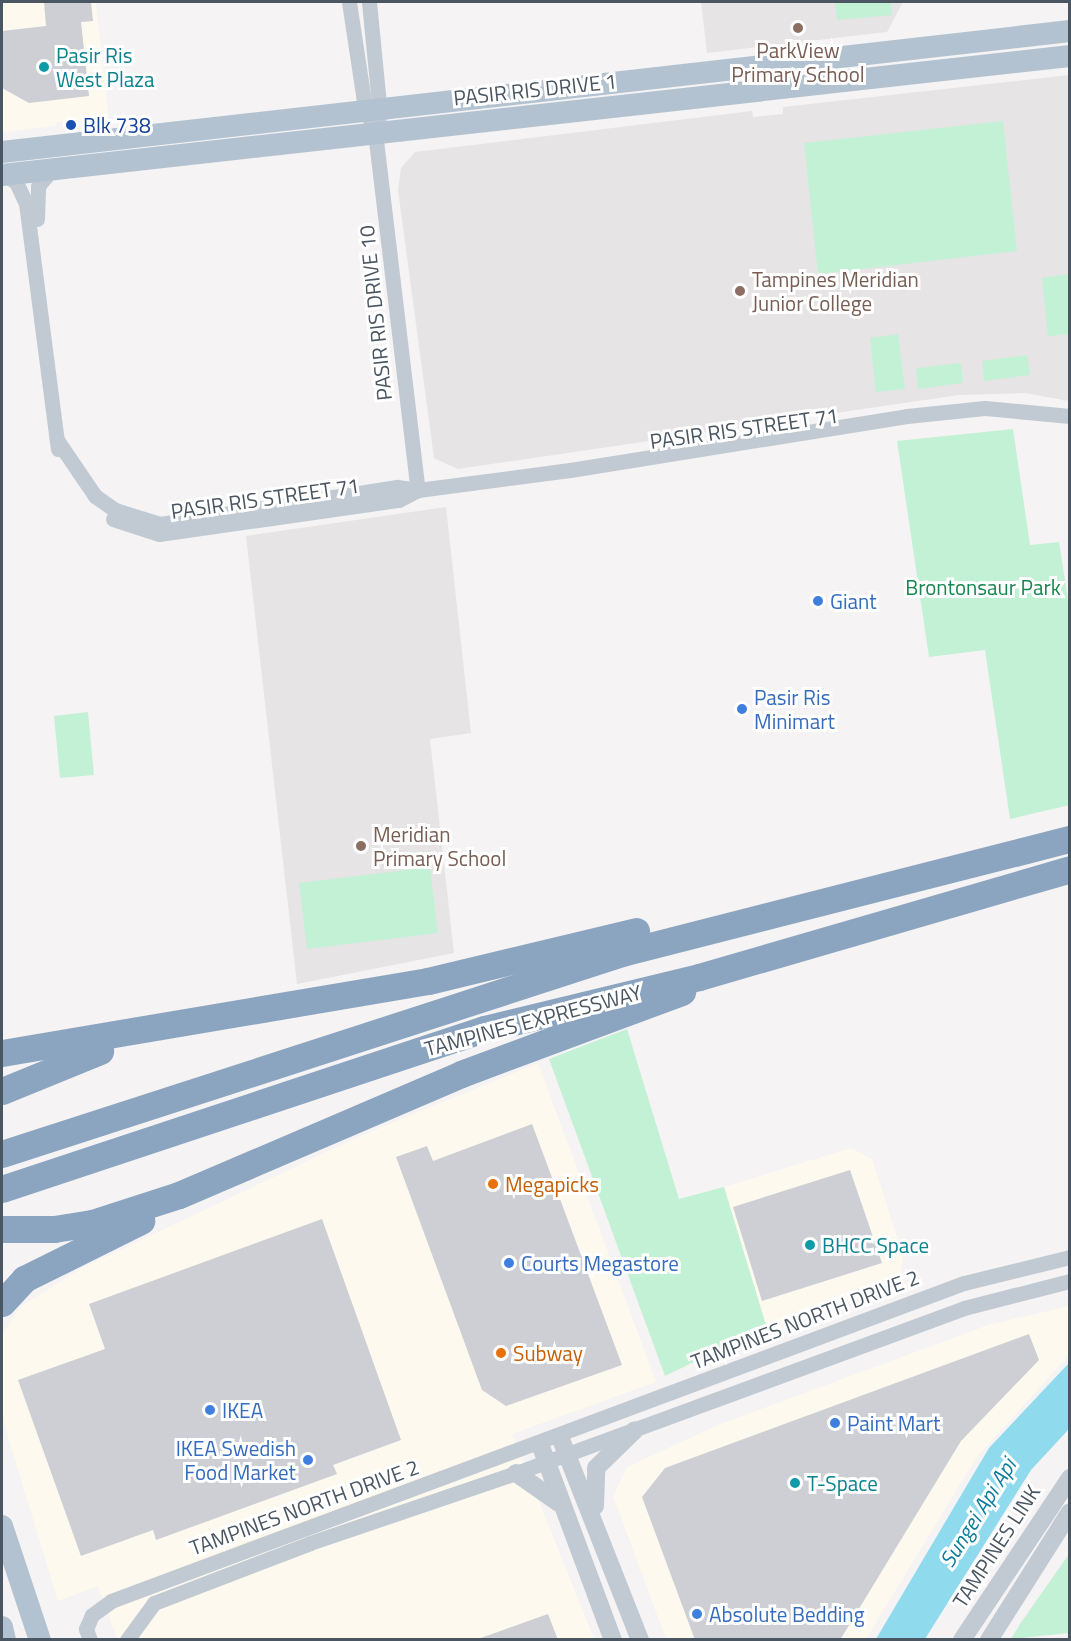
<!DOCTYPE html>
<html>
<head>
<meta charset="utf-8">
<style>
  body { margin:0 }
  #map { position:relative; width:1071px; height:1641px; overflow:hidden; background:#f5f3f3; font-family:"Titillium Web",sans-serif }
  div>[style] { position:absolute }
  .commercial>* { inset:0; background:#fdf9ef }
  .education>* { inset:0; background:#e6e4e5 }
  .green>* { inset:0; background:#c3f1d5 }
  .water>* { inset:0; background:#90daee }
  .building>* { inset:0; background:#cdcfd5 }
  .minor>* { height:15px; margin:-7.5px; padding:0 7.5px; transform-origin:7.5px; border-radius:7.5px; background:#c1cad2 }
  .tertiary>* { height:18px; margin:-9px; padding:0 9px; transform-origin:9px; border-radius:9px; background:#c1cad2 }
  .primary>* { height:22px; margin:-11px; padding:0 11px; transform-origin:11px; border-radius:11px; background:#b3c2d1 }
  .motorway>* { height:27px; margin:-13.5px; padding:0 13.5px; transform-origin:13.5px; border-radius:13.5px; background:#8ba5c1 }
  .dots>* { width:16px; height:16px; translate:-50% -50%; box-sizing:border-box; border:3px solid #fff; border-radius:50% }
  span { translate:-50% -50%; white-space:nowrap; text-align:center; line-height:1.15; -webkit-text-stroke:6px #fff; paint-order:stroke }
  .education-label { font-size:21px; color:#785e54 }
  .left { translate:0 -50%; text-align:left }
  .culture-label { font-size:21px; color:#0d838f }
  .street-label { font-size:21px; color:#4a5661 }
  .transit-label { font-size:21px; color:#164399 }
  .park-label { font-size:21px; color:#17864f }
  .shop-label { font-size:21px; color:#366cbe }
  .right { translate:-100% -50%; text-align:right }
  .food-label { font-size:21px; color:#c56008 }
  .water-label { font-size:22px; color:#0c7c9b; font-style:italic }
  .frame { position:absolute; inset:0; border:3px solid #4a5661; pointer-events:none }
</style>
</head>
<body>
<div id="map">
  <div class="commercial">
    <i style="clip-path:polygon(2px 2px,96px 2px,109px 120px,56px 122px,56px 126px,2px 132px)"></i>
    <i style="clip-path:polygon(538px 1063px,656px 1382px,512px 1434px,594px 1639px,117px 1639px,98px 1586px,58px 1601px,2px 1417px,2px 1335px,20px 1307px,82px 1268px,360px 1136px)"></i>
    <i style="clip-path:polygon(851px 1148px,872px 1159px,903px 1256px,901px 1271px,893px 1283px,769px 1335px,724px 1187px)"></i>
    <i style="clip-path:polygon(1069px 1306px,1069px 1355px,976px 1458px,866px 1639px,666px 1639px,613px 1496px,627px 1467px,718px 1425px,988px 1325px)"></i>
  </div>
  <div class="education">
    <i style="clip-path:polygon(701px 2px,903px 2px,887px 32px,707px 53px)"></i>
    <i style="clip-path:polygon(1069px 75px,1069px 401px,1025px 393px,959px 395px,815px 416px,814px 410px,784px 414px,785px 421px,458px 469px,434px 458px,398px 190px,401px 168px,415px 152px,752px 111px,753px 117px,783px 114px,783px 107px)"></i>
    <i style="clip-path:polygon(446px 507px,471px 733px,430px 739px,454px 953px,297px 984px,246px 536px)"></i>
  </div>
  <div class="green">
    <i style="clip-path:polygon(835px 2px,891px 2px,892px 15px,837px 20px)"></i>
    <i style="clip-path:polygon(1003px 121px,1017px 251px,818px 274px,804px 143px)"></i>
    <i style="clip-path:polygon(1069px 274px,1069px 334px,1048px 336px,1042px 278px)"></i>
    <i style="clip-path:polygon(898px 334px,905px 389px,876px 392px,870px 338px)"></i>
    <i style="clip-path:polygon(1027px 355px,1030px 375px,984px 381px,982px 361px)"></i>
    <i style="clip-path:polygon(961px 363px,963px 383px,918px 389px,916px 368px)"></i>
    <i style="clip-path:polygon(1013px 429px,1030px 545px,1059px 542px,1070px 612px,1070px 805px,1010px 819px,985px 650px,929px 657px,897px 441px)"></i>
    <i style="clip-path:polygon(88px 712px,94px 775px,60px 778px,54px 716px)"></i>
    <i style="clip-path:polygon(430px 867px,438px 933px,307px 949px,299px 883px)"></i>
    <i style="clip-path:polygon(627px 1029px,679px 1199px,724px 1187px,769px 1335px,731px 1344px,665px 1376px,549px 1059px)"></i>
    <i style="clip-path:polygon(1069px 1554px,1069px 1633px,1011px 1639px,1020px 1624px)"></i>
  </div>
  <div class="water">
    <i style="clip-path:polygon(1069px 1363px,1069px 1429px,1031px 1470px,925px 1639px,876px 1639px,989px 1448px)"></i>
  </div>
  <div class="building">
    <i style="clip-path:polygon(44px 2px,91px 2px,93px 21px,81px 22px,89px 96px,29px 103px,2px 88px,2px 31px,46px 26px)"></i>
    <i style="clip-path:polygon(532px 1124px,622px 1365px,506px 1406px,482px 1390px,396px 1157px,427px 1146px,433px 1161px)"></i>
    <i style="clip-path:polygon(850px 1170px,882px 1263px,762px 1301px,733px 1207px)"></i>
    <i style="clip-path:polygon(322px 1219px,401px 1440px,333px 1465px,337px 1474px,156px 1540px,153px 1530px,81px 1556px,18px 1380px,105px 1349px,89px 1304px)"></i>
    <i style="clip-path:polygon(1029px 1334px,1039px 1360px,961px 1441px,840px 1640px,695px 1640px,642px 1497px,665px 1468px)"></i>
    <i style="clip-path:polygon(548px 1614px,558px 1640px,481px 1640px,481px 1638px)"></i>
  </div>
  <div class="minor">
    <i style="left:349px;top:2px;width:107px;rotate:81.4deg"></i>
    <i style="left:365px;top:108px;width:26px;rotate:67deg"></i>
    <i style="left:375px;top:132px;width:361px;rotate:83.2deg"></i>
    <i style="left:369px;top:2px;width:114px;rotate:84.4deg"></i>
    <i style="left:4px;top:175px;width:14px;rotate:30deg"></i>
    <i style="left:16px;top:182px;width:23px;rotate:65deg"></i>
    <i style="left:26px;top:203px;width:248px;rotate:82.6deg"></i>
    <i style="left:37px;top:219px;width:33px;rotate:-88deg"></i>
    <i style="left:38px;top:186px;width:23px;rotate:-50deg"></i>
    <i style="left:57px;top:440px;width:68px;rotate:55.8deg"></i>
    <i style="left:95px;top:496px;width:24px;rotate:35deg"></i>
    <i style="left:115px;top:510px;width:47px;rotate:17.3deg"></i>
    <i style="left:160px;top:524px;width:240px;rotate:-8.9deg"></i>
    <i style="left:397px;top:487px;width:21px;rotate:8deg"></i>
    <i style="left:418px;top:490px;width:153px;rotate:-7.5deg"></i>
    <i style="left:570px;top:470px;width:341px;rotate:-9.1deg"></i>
    <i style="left:907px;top:416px;width:78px;rotate:-5.9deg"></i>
    <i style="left:985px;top:408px;width:85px;rotate:5.4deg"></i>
    <i style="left:113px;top:519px;width:48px;rotate:18.1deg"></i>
    <i style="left:159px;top:534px;width:242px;rotate:-8.1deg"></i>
    <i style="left:399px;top:500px;width:21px;rotate:-28deg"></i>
    <i style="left:90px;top:1640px;width:12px;rotate:-110deg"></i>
    <i style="left:86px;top:1629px;width:15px;rotate:-67deg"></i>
    <i style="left:92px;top:1615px;width:24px;rotate:-36deg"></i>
    <i style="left:111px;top:1601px;width:910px;rotate:-20.45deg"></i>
    <i style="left:964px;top:1283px;width:109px;rotate:-13.8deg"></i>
    <i style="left:127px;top:1640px;width:46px;rotate:-53.9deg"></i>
    <i style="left:154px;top:1603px;width:167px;rotate:-21deg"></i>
    <i style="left:310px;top:1543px;width:218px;rotate:-18.8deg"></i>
    <i style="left:516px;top:1473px;width:477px;rotate:-20.2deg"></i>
    <i style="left:964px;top:1308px;width:109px;rotate:-14.3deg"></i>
  </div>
  <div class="tertiary">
    <i style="left:560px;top:1437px;width:218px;rotate:68.5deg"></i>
    <i style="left:540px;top:1444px;width:209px;rotate:69.6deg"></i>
    <i style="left:516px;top:1473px;width:52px;rotate:34.9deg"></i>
    <i style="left:595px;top:1506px;width:38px;rotate:-88deg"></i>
    <i style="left:596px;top:1468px;width:54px;rotate:-44.3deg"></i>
    <i style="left:962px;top:1640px;width:195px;rotate:-56.3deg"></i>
    <i style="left:989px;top:1640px;width:151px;rotate:-57.7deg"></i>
  </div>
  <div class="primary">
    <i style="left:2px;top:152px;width:1075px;rotate:-6.46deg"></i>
    <i style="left:2px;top:175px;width:1075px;rotate:-6.36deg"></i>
    <i style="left:2px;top:1526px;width:120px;rotate:71.6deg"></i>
    <i style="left:2px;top:1627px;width:13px;rotate:77deg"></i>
  </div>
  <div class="motorway">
    <i style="left:2px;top:1053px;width:432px;rotate:-9.6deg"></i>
    <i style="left:428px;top:981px;width:214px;rotate:-13.5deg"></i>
    <i style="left:2px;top:1091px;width:106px;rotate:-22.2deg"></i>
    <i style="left:2px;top:1154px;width:652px;rotate:-17.96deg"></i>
    <i style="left:622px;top:953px;width:462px;rotate:-14.3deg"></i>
    <i style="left:2px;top:1189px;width:508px;rotate:-18.36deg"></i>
    <i style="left:484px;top:1029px;width:221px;rotate:-13.6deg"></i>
    <i style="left:699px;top:977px;width:386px;rotate:-16.2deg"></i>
    <i style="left:2px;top:1229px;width:52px"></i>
    <i style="left:54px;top:1229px;width:38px;rotate:-9deg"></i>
    <i style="left:92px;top:1223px;width:91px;rotate:-17.8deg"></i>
    <i style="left:179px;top:1195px;width:307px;rotate:-23.2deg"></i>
    <i style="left:461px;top:1074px;width:236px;rotate:-20.4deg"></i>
    <i style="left:2px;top:1303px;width:33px;rotate:-47deg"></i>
    <i style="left:24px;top:1279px;width:131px;rotate:-26.4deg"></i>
  </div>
  <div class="dots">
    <i style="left:798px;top:28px;background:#8d6e63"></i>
    <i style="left:44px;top:67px;background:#0f9aa8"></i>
    <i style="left:71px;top:125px;background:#1a4fb4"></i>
    <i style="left:740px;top:291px;background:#8d6e63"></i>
    <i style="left:818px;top:601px;background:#3f7fe0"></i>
    <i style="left:742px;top:709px;background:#3f7fe0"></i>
    <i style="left:361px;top:846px;background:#8d6e63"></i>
    <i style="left:493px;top:1184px;background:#e8710a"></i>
    <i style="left:810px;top:1245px;background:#0f9aa8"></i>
    <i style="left:509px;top:1263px;background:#3f7fe0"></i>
    <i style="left:501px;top:1353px;background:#e8710a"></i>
    <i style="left:210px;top:1410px;background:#3f7fe0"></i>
    <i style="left:835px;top:1423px;background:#3f7fe0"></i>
    <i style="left:308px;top:1460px;background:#3f7fe0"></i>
    <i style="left:795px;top:1483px;background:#0f9aa8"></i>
    <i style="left:697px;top:1614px;background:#3f7fe0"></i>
  </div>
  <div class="education-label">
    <span style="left:798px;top:62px">ParkView<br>Primary School</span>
    <span class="left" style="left:752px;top:291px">Tampines Meridian<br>Junior College</span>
    <span class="left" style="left:373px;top:846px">Meridian<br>Primary School</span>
  </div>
  <div class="culture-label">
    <span class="left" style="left:56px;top:67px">Pasir Ris<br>West Plaza</span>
    <span class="left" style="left:822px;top:1245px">BHCC Space</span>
    <span class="left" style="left:807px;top:1483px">T-Space</span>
  </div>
  <div class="street-label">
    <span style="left:535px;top:89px;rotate:-6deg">PASIR RIS DRIVE 1</span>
    <span style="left:375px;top:313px;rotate:-96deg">PASIR RIS DRIVE 10</span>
    <span style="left:744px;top:428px;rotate:-8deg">PASIR RIS STREET 71</span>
    <span style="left:265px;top:498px;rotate:-8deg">PASIR RIS STREET 71</span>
    <span style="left:533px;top:1020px;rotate:-15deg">TAMPINES EXPRESSWAY</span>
    <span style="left:805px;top:1319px;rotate:-21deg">TAMPINES NORTH DRIVE 2</span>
    <span style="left:304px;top:1507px;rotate:-20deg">TAMPINES NORTH DRIVE 2</span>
    <span style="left:996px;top:1546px;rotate:-57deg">TAMPINES LINK</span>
  </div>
  <div class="transit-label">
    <span class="left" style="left:83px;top:125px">Blk 738</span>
  </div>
  <div class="park-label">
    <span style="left:983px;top:587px">Brontonsaur Park</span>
  </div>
  <div class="shop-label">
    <span class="left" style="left:830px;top:601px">Giant</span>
    <span class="left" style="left:754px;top:709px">Pasir Ris<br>Minimart</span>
    <span class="left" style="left:521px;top:1263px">Courts Megastore</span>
    <span class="left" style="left:222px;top:1410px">IKEA</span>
    <span class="left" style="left:847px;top:1423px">Paint Mart</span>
    <span class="right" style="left:296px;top:1460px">IKEA Swedish<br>Food Market</span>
    <span class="left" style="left:709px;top:1614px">Absolute Bedding</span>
  </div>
  <div class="food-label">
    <span class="left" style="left:505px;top:1184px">Megapicks</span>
    <span class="left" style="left:513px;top:1353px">Subway</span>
  </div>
  <div class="water-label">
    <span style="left:978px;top:1513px;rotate:-58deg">Sungei Api Api</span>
  </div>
  <div class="frame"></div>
</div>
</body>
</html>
